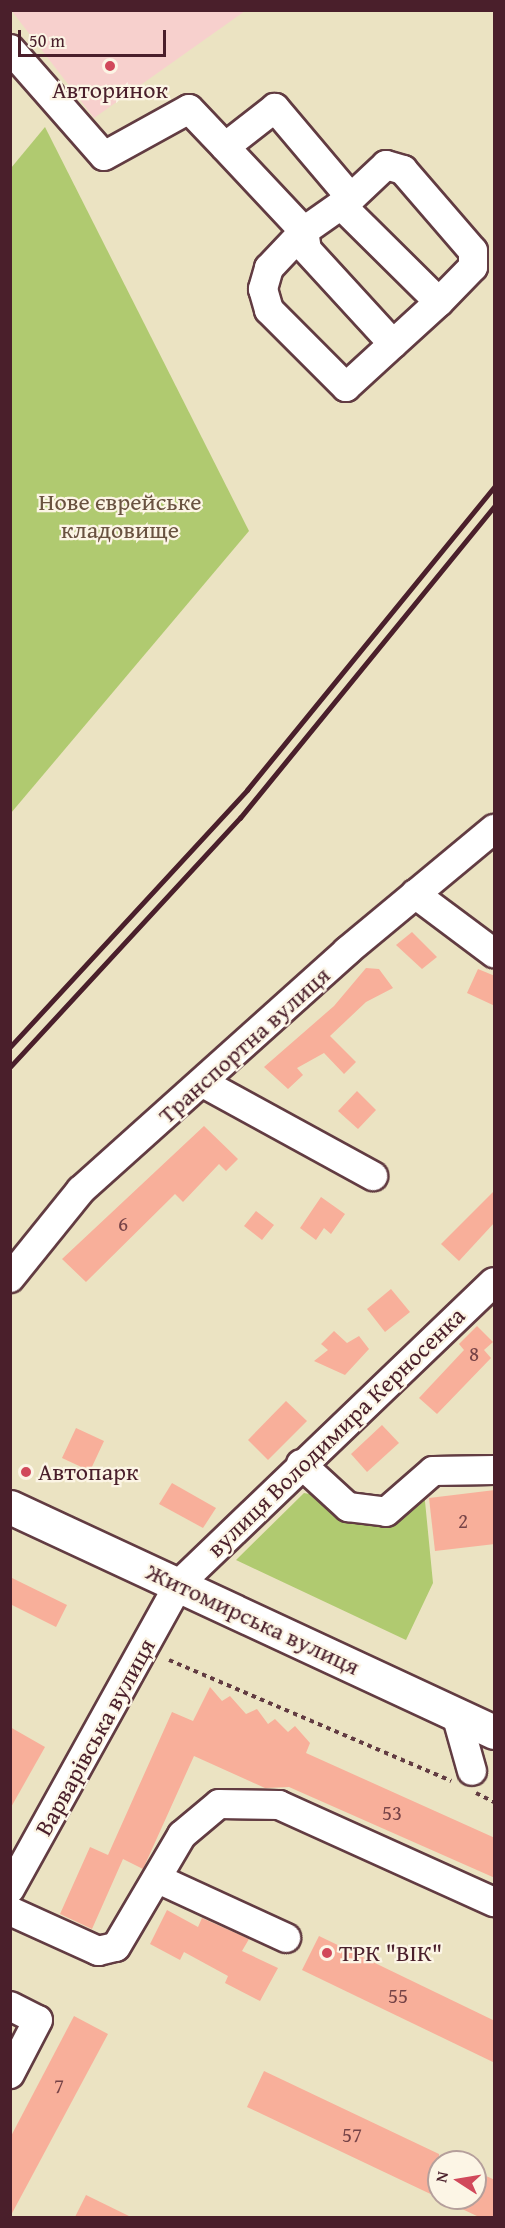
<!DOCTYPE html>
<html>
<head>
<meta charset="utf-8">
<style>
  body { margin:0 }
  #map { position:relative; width:505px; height:2228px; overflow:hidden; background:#ebe3c2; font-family:"Gentium Book Plus",serif }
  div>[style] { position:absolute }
  .built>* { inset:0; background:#f7d0cd }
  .green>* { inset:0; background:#b0ca70 }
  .building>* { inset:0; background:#f8af9a }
  .path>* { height:4px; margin-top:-2px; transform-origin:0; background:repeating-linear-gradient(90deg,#623c42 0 4.5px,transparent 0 9px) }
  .roads { filter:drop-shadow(2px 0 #623c42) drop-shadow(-2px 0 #623c42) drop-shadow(0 2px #623c42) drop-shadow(0 -2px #623c42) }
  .minor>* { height:28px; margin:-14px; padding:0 14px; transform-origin:14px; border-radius:14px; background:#fff }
  .major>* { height:33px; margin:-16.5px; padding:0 16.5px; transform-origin:16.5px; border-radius:16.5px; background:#fff }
  .rail>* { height:4.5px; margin:-2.25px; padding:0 2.25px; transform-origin:2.25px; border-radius:2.25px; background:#4a1f2b }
  .dots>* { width:16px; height:16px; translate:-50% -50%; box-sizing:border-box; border:3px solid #fcf5e5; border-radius:50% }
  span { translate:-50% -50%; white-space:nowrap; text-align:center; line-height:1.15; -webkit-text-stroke:4.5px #fcf5e5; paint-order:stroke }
  .number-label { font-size:21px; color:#764347 }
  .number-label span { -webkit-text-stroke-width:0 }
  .poi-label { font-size:24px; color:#4a1f2b }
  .left { translate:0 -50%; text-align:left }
  .park-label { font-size:24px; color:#695240 }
  .street-label { font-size:24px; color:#4a1f2b }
  .frame { position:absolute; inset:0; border:12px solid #4a1f2b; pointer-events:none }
  .north { position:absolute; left:427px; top:2150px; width:60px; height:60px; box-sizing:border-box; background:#fcf5e5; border:2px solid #b59f9b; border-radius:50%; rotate:282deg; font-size:16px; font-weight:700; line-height:24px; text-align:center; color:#4a1f2b }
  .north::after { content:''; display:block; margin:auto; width:21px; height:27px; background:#d1495b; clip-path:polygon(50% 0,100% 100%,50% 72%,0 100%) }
  .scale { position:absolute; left:18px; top:30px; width:148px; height:27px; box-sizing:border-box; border:3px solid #4a1f2b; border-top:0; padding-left:8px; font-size:18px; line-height:21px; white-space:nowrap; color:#4a1f2b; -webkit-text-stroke:4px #fcf5e5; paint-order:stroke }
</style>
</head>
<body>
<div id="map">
  <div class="built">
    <i style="clip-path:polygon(11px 10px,245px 10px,245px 11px,94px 118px)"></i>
  </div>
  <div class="green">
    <i style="clip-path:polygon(45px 127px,249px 531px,11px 813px,11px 168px)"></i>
    <i style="clip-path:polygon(424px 1491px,433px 1583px,406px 1640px,236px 1560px,304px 1493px,326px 1497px,343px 1518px)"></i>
  </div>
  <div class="building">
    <i style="clip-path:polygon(412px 932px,437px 957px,422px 969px,396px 945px)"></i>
    <i style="clip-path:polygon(366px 968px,379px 969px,393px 988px,366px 1002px,330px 1036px,356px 1062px,344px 1074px,324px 1053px,297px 1068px,303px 1075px,288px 1089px,264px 1067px,334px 1006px)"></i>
    <i style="clip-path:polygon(478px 969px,495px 976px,495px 1006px,467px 993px)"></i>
    <i style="clip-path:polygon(357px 1091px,376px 1110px,358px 1129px,338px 1111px)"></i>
    <i style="clip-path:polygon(204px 1126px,238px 1159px,226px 1171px,219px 1164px,183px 1202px,175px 1194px,86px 1282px,62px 1259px)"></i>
    <i style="clip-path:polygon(495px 1190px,495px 1222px,459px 1261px,441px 1244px)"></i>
    <i style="clip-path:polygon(321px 1197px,345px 1214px,331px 1234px,324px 1228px,316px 1240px,300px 1228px)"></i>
    <i style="clip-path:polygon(256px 1211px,274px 1225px,262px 1240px,244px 1226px)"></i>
    <i style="clip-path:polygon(391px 1289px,410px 1312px,385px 1332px,367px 1309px)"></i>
    <i style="clip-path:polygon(477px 1326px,493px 1342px,484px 1350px,491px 1358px,437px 1414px,419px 1398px,464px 1350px,459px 1344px)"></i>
    <i style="clip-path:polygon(334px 1331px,347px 1343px,359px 1336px,369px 1349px,345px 1375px,314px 1361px,328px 1350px,321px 1344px)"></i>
    <i style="clip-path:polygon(286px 1401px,307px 1421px,268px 1460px,248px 1440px)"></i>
    <i style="clip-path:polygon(382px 1425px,399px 1443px,367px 1472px,351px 1454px)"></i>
    <i style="clip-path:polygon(76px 1428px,104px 1441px,90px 1471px,62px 1458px)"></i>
    <i style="clip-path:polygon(172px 1483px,216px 1508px,203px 1528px,159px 1504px)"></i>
    <i style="clip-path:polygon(495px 1490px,495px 1544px,435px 1551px,429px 1498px)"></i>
    <i style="clip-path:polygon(10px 1577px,67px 1605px,56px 1627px,10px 1604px)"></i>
    <i style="clip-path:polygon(210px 1687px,222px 1701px,230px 1696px,246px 1714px,257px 1709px,268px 1724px,275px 1719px,288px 1732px,295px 1726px,310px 1743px,306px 1753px,495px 1838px,495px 1878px,289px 1787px,265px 1788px,194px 1756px,143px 1869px,123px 1859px,92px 1929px,60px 1914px,90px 1847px,108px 1855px,172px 1712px,193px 1721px)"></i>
    <i style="clip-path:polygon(10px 1727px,45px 1747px,10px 1809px)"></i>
    <i style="clip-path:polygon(167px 1910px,198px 1927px,202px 1918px,249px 1939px,242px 1951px,278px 1968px,260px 2001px,225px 1983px,228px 1976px,184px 1952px,180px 1960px,150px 1944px)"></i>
    <i style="clip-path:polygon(319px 1936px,495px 2021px,495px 2063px,302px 1970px)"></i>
    <i style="clip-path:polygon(74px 2016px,108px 2034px,10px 2217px,10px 2138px)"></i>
    <i style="clip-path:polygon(264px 2071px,439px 2154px,439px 2198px,475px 2198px,475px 2171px,495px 2180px,495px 2217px,479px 2217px,247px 2107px)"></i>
    <i style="clip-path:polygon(86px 2195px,131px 2217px,75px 2217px)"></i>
  </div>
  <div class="path">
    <i style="left:169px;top:1660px;width:307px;rotate:23.2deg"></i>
    <i style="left:476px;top:1793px;width:20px;rotate:27deg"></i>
  </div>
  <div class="roads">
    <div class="minor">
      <i style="left:10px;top:49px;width:142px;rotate:48.7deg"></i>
      <i style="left:104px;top:156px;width:97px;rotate:-28.9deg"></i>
      <i style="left:189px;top:109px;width:52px;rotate:46.5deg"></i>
      <i style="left:225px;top:147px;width:115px;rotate:46.8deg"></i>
      <i style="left:304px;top:231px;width:57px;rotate:-35.1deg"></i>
      <i style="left:351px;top:198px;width:118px;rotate:-130.2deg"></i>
      <i style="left:275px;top:108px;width:63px;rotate:142deg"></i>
      <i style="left:351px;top:198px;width:48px;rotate:-43.3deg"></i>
      <i style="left:386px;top:165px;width:18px;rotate:16deg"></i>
      <i style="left:403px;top:170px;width:107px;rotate:49.2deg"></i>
      <i style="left:473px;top:251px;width:16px;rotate:90deg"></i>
      <i style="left:473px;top:267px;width:49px;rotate:134.2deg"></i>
      <i style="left:304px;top:231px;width:19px;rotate:81deg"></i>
      <i style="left:307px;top:250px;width:127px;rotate:47.5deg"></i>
      <i style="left:393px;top:344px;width:62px;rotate:-42.4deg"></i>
      <i style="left:439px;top:302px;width:138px;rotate:-135.3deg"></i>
      <i style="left:304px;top:231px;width:51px;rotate:133.4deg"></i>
      <i style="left:269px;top:268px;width:22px;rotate:106deg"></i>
      <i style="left:263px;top:289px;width:22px;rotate:74deg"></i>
      <i style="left:269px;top:310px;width:109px;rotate:45deg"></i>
      <i style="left:346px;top:387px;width:64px;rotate:-42.5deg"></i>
      <i style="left:415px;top:894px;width:99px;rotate:36.8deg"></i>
      <i style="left:203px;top:1083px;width:194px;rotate:28.7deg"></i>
      <i style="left:10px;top:1278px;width:113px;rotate:-51.1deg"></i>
      <i style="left:81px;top:1190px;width:358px;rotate:-41.9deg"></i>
      <i style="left:347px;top:951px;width:191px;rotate:-39.7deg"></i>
      <i style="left:301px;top:1464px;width:64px;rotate:42.5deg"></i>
      <i style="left:348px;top:1507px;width:38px;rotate:7deg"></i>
      <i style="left:386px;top:1512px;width:62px;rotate:-41.1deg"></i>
      <i style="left:433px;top:1471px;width:61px;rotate:-0.9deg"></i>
      <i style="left:456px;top:1714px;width:59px;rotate:74.3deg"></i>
      <i style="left:158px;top:1879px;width:141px;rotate:24.7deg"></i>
      <i style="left:10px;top:1889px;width:349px;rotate:-61deg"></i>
      <i style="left:179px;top:1584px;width:436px;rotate:-43.8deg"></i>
      <i style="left:10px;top:1911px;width:97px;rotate:24.4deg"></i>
      <i style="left:98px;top:1951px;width:18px;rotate:-13deg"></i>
      <i style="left:116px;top:1947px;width:130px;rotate:-59.5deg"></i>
      <i style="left:182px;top:1835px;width:48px;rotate:-40deg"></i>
      <i style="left:219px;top:1804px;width:60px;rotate:1deg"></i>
      <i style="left:279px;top:1805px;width:236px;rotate:24.3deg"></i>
      <i style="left:10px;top:2006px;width:31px;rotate:27deg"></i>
      <i style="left:38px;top:2020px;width:61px;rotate:117.4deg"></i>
    </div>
    <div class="major">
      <i style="left:10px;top:1507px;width:534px;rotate:24.93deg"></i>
    </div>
  </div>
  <div class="rail">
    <i style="left:10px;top:1047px;width:350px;rotate:-47.3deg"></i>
    <i style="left:247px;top:790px;width:391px;rotate:-50.8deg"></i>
    <i style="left:10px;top:1067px;width:339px;rotate:-47.3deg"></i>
    <i style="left:240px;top:818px;width:402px;rotate:-50.8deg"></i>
  </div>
  <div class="dots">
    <i style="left:110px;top:66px;background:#d1495b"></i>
    <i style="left:26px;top:1472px;background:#d1495b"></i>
    <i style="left:327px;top:1953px;background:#d1495b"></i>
  </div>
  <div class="number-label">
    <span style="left:123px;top:1224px">6</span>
    <span style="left:474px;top:1354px">8</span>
    <span style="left:463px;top:1521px">2</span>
    <span style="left:392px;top:1813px">53</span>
    <span style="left:398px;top:1996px">55</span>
    <span style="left:59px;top:2086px">7</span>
    <span style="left:352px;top:2135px">57</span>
  </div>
  <div class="poi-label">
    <span style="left:110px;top:90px">Авторинок</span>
    <span class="left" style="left:38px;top:1472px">Автопарк</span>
    <span class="left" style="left:339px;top:1953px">ТРК "ВІК"</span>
  </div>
  <div class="park-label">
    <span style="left:120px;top:516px">Нове єврейське<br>кладовище</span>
  </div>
  <div class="street-label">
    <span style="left:244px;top:1045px;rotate:-42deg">Транспортна вулиця</span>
    <span style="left:336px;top:1432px;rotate:-44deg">вулиця Володимира Керносенка</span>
    <span style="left:253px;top:1619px;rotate:25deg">Житомирська вулиця</span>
    <span style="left:95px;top:1737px;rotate:-61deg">Варварівська вулиця</span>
  </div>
  <div class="frame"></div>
  <div class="north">N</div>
  <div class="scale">50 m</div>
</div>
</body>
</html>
